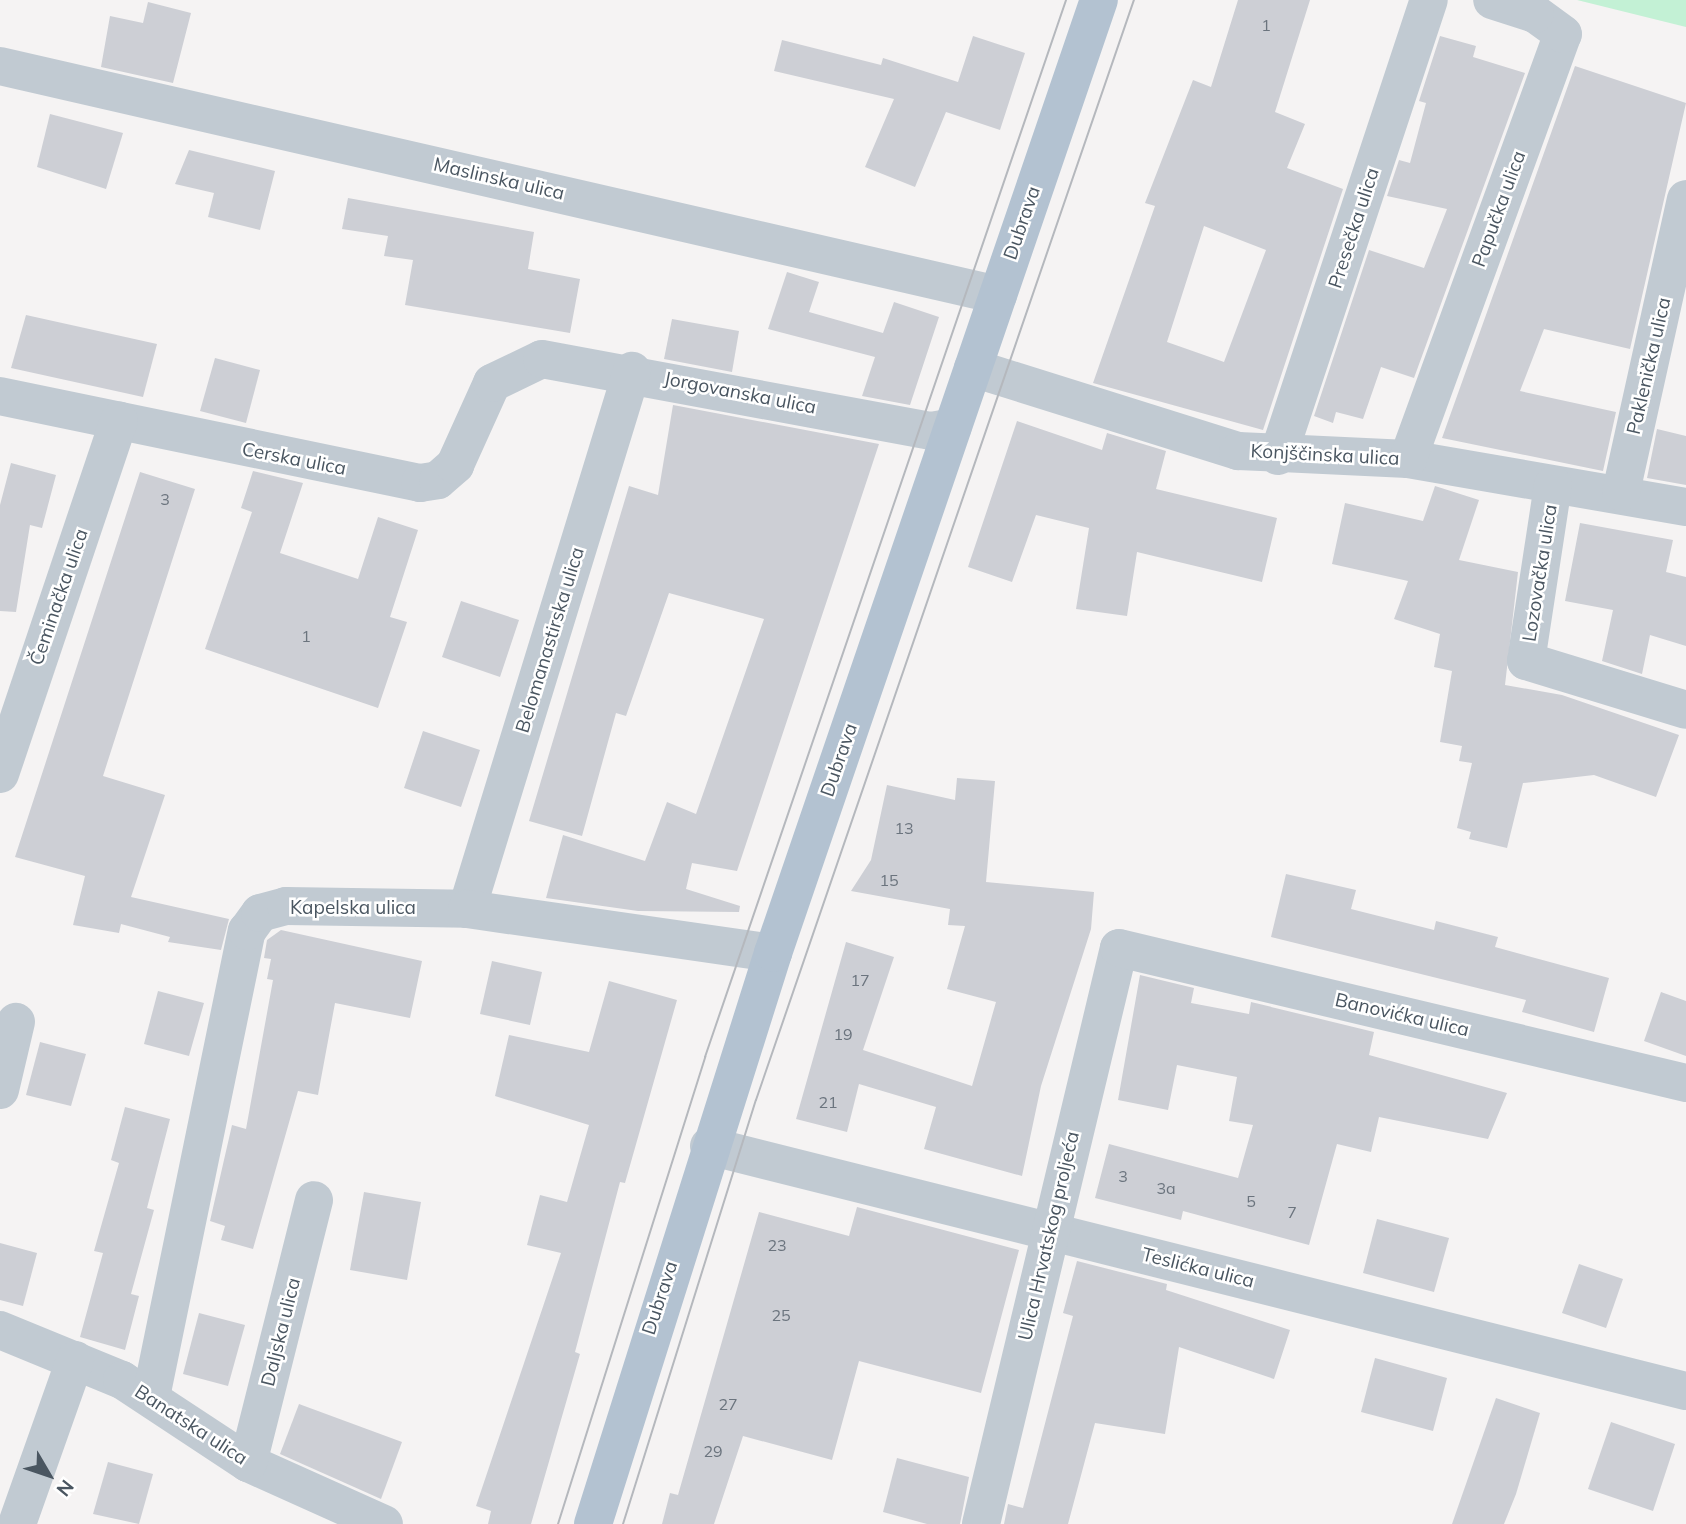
<!DOCTYPE html>
<html>
<head>
<meta charset="utf-8">
<style>
  body { margin:0 }
  #map { position:relative; width:1686px; height:1524px; overflow:hidden; background:#f5f3f3; font-family:Mulish,sans-serif }
  div>[style] { position:absolute }
  .green>* { inset:0; background:#c3f1d5 }
  .building>* { inset:0; background:#cdcfd5 }
  .minor>* { height:38px; margin:-19px; padding:0 19px; transform-origin:19px; border-radius:19px; background:#c1cad2 }
  .major>* { height:38px; margin:-19px; padding:0 19px; transform-origin:19px; border-radius:19px; background:#b3c2d1 }
  .tram>* { height:2px; margin:-1px; padding:0 1px; transform-origin:1px; border-radius:1px; background:#b5b8bd }
  span { translate:-50% -50%; white-space:nowrap; text-align:center; line-height:1.15; -webkit-text-stroke:5px #fff; paint-order:stroke }
  .number-label { font-size:16px; color:#6b747e }
  .number-label span { -webkit-text-stroke-width:0 }
  .street-label { font-size:19px; color:#4a5661 }
  .north { position:absolute; left:14px; top:1440px; width:70px; height:70px; -webkit-text-stroke:5px #fff; paint-order:stroke; rotate:129deg; font-size:19px; font-weight:700; line-height:28px; text-align:center; color:#4a5661 }
  .north::after { content:''; display:block; margin:auto; width:24px; height:32px; background:#4a5661; clip-path:polygon(50% 0,100% 100%,50% 72%,0 100%) }
</style>
</head>
<body>
<div id="map">
  <div class="green">
    <i style="clip-path:polygon(1577px 0,1686px 0,1686px 27px)"></i>
  </div>
  <div class="building">
    <i style="clip-path:polygon(evenodd,1238px 0,1310px 0,1275px 112px,1305px 124px,1287px 168px,1343px 189px,1263px 430px,1093px 383px,1155px 206px,1145px 203px,1193px 80px,1211px 87px,1238px 0,1204px 226px,1266px 250px,1224px 362px,1167px 342px,1204px 226px)"></i>
    <i style="clip-path:polygon(148px 2px,191px 13px,173px 83px,101px 67px,110px 16px,143px 23px)"></i>
    <i style="clip-path:polygon(973px 36px,1025px 53px,1000px 130px,946px 112px,915px 187px,865px 167px,894px 99px,774px 71px,782px 40px,881px 65px,883px 58px,958px 82px)"></i>
    <i style="clip-path:polygon(1440px 36px,1476px 46px,1473px 57px,1525px 73px,1414px 378px,1381px 367px,1363px 419px,1336px 412px,1333px 423px,1314px 416px,1369px 250px,1424px 268px,1447px 209px,1387px 196px,1399px 160px,1410px 163px,1426px 103px,1419px 101px)"></i>
    <i style="clip-path:polygon(1575px 66px,1686px 103px,1630px 349px,1544px 329px,1520px 391px,1616px 412px,1603px 471px,1442px 438px)"></i>
    <i style="clip-path:polygon(50px 114px,123px 133px,106px 189px,37px 167px)"></i>
    <i style="clip-path:polygon(189px 150px,275px 171px,260px 230px,208px 217px,214px 193px,175px 184px)"></i>
    <i style="clip-path:polygon(348px 198px,534px 232px,528px 269px,580px 279px,570px 333px,405px 305px,413px 260px,384px 256px,388px 236px,342px 229px)"></i>
    <i style="clip-path:polygon(787px 272px,819px 282px,809px 312px,883px 333px,894px 302px,939px 317px,910px 405px,862px 396px,875px 357px,768px 329px)"></i>
    <i style="clip-path:polygon(26px 315px,157px 344px,143px 397px,11px 368px)"></i>
    <i style="clip-path:polygon(672px 319px,739px 331px,732px 372px,664px 359px)"></i>
    <i style="clip-path:polygon(215px 358px,260px 370px,246px 423px,200px 411px)"></i>
    <i style="clip-path:polygon(673px 405px,879px 444px,737px 871px,692px 863px,686px 889px,740px 906px,739px 912px,638px 911px,546px 898px,563px 835px,645px 861px,667px 802px,696px 814px,764px 619px,669px 593px,626px 716px,616px 713px,582px 836px,529px 821px,629px 486px,658px 495px)"></i>
    <i style="clip-path:polygon(1017px 421px,1102px 450px,1107px 433px,1166px 451px,1156px 489px,1277px 518px,1262px 582px,1137px 552px,1127px 616px,1076px 609px,1089px 528px,1036px 515px,1012px 582px,968px 567px)"></i>
    <i style="clip-path:polygon(1657px 429px,1686px 436px,1686px 485px,1647px 478px)"></i>
    <i style="clip-path:polygon(11px 463px,56px 475px,42px 528px,30px 525px,16px 612px,0 611px,0 505px)"></i>
    <i style="clip-path:polygon(253px 471px,303px 483px,280px 553px,358px 579px,378px 517px,418px 530px,390px 617px,407px 622px,378px 708px,205px 649px,252px 512px,241px 508px)"></i>
    <i style="clip-path:polygon(140px 472px,195px 489px,103px 776px,165px 795px,131px 897px,229px 919px,221px 950px,168px 942px,170px 937px,121px 924px,119px 933px,73px 925px,85px 876px,15px 857px)"></i>
    <i style="clip-path:polygon(1435px 486px,1479px 500px,1459px 560px,1518px 572px,1505px 685px,1562px 695px,1679px 735px,1656px 797px,1594px 775px,1523px 783px,1507px 848px,1469px 839px,1471px 832px,1457px 828px,1472px 763px,1459px 761px,1462px 746px,1440px 742px,1452px 671px,1434px 667px,1440px 634px,1394px 619px,1408px 581px,1332px 564px,1345px 503px,1423px 521px)"></i>
    <i style="clip-path:polygon(1580px 523px,1673px 540px,1666px 572px,1686px 577px,1686px 646px,1650px 635px,1642px 674px,1602px 661px,1613px 610px,1565px 601px)"></i>
    <i style="clip-path:polygon(461px 601px,519px 620px,500px 677px,442px 657px)"></i>
    <i style="clip-path:polygon(423px 731px,480px 750px,461px 807px,404px 788px)"></i>
    <i style="clip-path:polygon(957px 778px,995px 781px,986px 882px,1094px 892px,1091px 929px,1041px 1086px,1022px 1176px,924px 1149px,936px 1107px,859px 1084px,847px 1132px,796px 1119px,846px 942px,894px 957px,863px 1050px,972px 1086px,996px 1002px,947px 989px,965px 926px,948px 925px,950px 909px,851px 891px,871px 860px,887px 785px,955px 800px)"></i>
    <i style="clip-path:polygon(1286px 874px,1356px 890px,1351px 909px,1434px 930px,1436px 921px,1498px 937px,1495px 947px,1609px 978px,1594px 1032px,1522px 1012px,1526px 1000px,1271px 937px)"></i>
    <i style="clip-path:polygon(281px 930px,422px 961px,410px 1018px,335px 1003px,318px 1095px,298px 1091px,253px 1249px,221px 1240px,225px 1226px,210px 1221px,232px 1125px,246px 1129px,273px 980px,267px 979px,271px 959px,264px 958px,267px 940px)"></i>
    <i style="clip-path:polygon(492px 961px,542px 972px,530px 1025px,480px 1014px)"></i>
    <i style="clip-path:polygon(1140px 975px,1194px 988px,1191px 1003px,1249px 1014px,1251px 1002px,1374px 1032px,1369px 1055px,1507px 1093px,1488px 1139px,1379px 1117px,1371px 1152px,1337px 1144px,1309px 1245px,1183px 1211px,1181px 1220px,1095px 1198px,1109px 1144px,1238px 1178px,1253px 1125px,1229px 1121px,1237px 1077px,1177px 1065px,1168px 1110px,1118px 1100px)"></i>
    <i style="clip-path:polygon(609px 981px,677px 1000px,625px 1183px,620px 1182px,575px 1352px,580px 1354px,531px 1524px,488px 1524px,491px 1511px,476px 1506px,561px 1253px,527px 1245px,540px 1195px,567px 1202px,589px 1125px,495px 1096px,509px 1035px,589px 1052px)"></i>
    <i style="clip-path:polygon(158px 991px,204px 1003px,189px 1056px,144px 1044px)"></i>
    <i style="clip-path:polygon(1661px 992px,1686px 1001px,1686px 1056px,1644px 1041px)"></i>
    <i style="clip-path:polygon(40px 1042px,86px 1054px,71px 1106px,26px 1095px)"></i>
    <i style="clip-path:polygon(125px 1107px,170px 1119px,147px 1208px,154px 1210px,131px 1294px,139px 1296px,125px 1350px,80px 1337px,103px 1253px,94px 1251px,119px 1163px,111px 1160px)"></i>
    <i style="clip-path:polygon(364px 1192px,421px 1202px,407px 1280px,350px 1270px)"></i>
    <i style="clip-path:polygon(857px 1207px,1019px 1250px,981px 1393px,859px 1361px,832px 1460px,743px 1436px,714px 1524px,662px 1524px,670px 1493px,678px 1495px,759px 1212px,849px 1236px)"></i>
    <i style="clip-path:polygon(1377px 1219px,1449px 1238px,1434px 1292px,1363px 1273px)"></i>
    <i style="clip-path:polygon(0 1243px,37px 1253px,23px 1306px,0 1300px)"></i>
    <i style="clip-path:polygon(1077px 1261px,1167px 1284px,1166px 1290px,1290px 1330px,1274px 1379px,1179px 1347px,1165px 1434px,1095px 1423px,1068px 1524px,1004px 1524px,1008px 1504px,1023px 1508px,1073px 1316px,1063px 1313px)"></i>
    <i style="clip-path:polygon(1579px 1264px,1623px 1279px,1606px 1328px,1562px 1313px)"></i>
    <i style="clip-path:polygon(199px 1313px,245px 1325px,228px 1386px,183px 1374px)"></i>
    <i style="clip-path:polygon(1375px 1358px,1447px 1378px,1433px 1431px,1361px 1412px)"></i>
    <i style="clip-path:polygon(1496px 1398px,1540px 1413px,1516px 1494px,1504px 1524px,1452px 1524px)"></i>
    <i style="clip-path:polygon(299px 1404px,402px 1442px,381px 1499px,280px 1454px)"></i>
    <i style="clip-path:polygon(1611px 1422px,1675px 1444px,1653px 1511px,1588px 1489px)"></i>
    <i style="clip-path:polygon(897px 1458px,969px 1477px,960px 1524px,927px 1524px,883px 1512px)"></i>
    <i style="clip-path:polygon(108px 1462px,153px 1474px,139px 1524px,93px 1514px)"></i>
  </div>
  <div class="minor">
    <i style="left:0;top:66px;width:1024px;rotate:12.92deg"></i>
    <i style="left:973px;top:368px;width:278px;rotate:17.4deg"></i>
    <i style="left:1238px;top:451px;width:170px;rotate:2.7deg"></i>
    <i style="left:1408px;top:459px;width:282px;rotate:9.8deg"></i>
    <i style="left:0;top:396px;width:429px;rotate:11.7deg"></i>
    <i style="left:420px;top:483px;width:18px;rotate:-9deg"></i>
    <i style="left:438px;top:480px;width:23px;rotate:-41deg"></i>
    <i style="left:455px;top:465px;width:90px;rotate:-65.7deg"></i>
    <i style="left:492px;top:383px;width:55px;rotate:-25.6deg"></i>
    <i style="left:542px;top:359px;width:396px;rotate:10.5deg"></i>
    <i style="left:931px;top:431px;width:22px;rotate:-10deg"></i>
    <i style="left:1278px;top:456px;width:480px;rotate:-71.7deg"></i>
    <i style="left:1408px;top:459px;width:452px;rotate:-70deg"></i>
    <i style="left:1563px;top:34px;width:34px;rotate:-144deg"></i>
    <i style="left:1535px;top:14px;width:45px;rotate:-162deg"></i>
    <i style="left:1553px;top:485px;width:178px;rotate:98.7deg"></i>
    <i style="left:1526px;top:661px;width:167px;rotate:17deg"></i>
    <i style="left:1621px;top:492px;width:300px;rotate:-77.5deg"></i>
    <i style="left:0;top:774px;width:373px;rotate:-71.4deg"></i>
    <i style="left:467px;top:909px;width:563px;rotate:-72.95deg"></i>
    <i style="left:0;top:1090px;width:70px;rotate:-76.8deg"></i>
    <i style="left:709px;top:1146px;width:1007px;rotate:14.08deg"></i>
    <i style="left:0;top:1330px;width:132px;rotate:22.3deg"></i>
    <i style="left:122px;top:1380px;width:151px;rotate:33.4deg"></i>
    <i style="left:248px;top:1463px;width:149px;rotate:24.2deg"></i>
    <i style="left:151px;top:1397px;width:476px;rotate:-78.4deg"></i>
    <i style="left:247px;top:931px;width:22px;rotate:-54deg"></i>
    <i style="left:260px;top:913px;width:27px;rotate:-15deg"></i>
    <i style="left:286px;top:906px;width:181px;rotate:0.9deg"></i>
    <i style="left:467px;top:909px;width:309px;rotate:8.2deg"></i>
    <i style="left:248px;top:1463px;width:271px;rotate:-75.9deg"></i>
    <i style="left:17px;top:1524px;width:174px;rotate:-70.5deg"></i>
    <i style="left:981px;top:1524px;width:592px;rotate:-76.53deg"></i>
    <i style="left:1119px;top:948px;width:583px;rotate:13.39deg"></i>
  </div>
  <div class="major">
    <i style="left:593px;top:1524px;width:599px;rotate:-72.5deg"></i>
    <i style="left:773px;top:953px;width:1007px;rotate:-71.12deg"></i>
  </div>
  <div class="tram">
    <i style="left:558px;top:1524px;width:490px;rotate:-72.5deg"></i>
    <i style="left:705px;top:1057px;width:1117px;rotate:-71.14deg"></i>
    <i style="left:623px;top:1524px;width:444px;rotate:-72.6deg"></i>
    <i style="left:756px;top:1100px;width:1163px;rotate:-71.04deg"></i>
  </div>
  <div class="number-label">
    <span style="left:1266px;top:25px">1</span>
    <span style="left:165px;top:499px">3</span>
    <span style="left:306px;top:636px">1</span>
    <span style="left:904px;top:828px">13</span>
    <span style="left:889px;top:880px">15</span>
    <span style="left:860px;top:980px">17</span>
    <span style="left:843px;top:1034px">19</span>
    <span style="left:828px;top:1102px">21</span>
    <span style="left:1123px;top:1176px">3</span>
    <span style="left:1166px;top:1188px">3a</span>
    <span style="left:1251px;top:1201px">5</span>
    <span style="left:1292px;top:1212px">7</span>
    <span style="left:777px;top:1245px">23</span>
    <span style="left:781px;top:1315px">25</span>
    <span style="left:728px;top:1404px">27</span>
    <span style="left:713px;top:1451px">29</span>
  </div>
  <div class="street-label">
    <span style="left:499px;top:179px;rotate:13deg">Maslinska ulica</span>
    <span style="left:1499px;top:209px;rotate:-70deg">Papučka ulica</span>
    <span style="left:1022px;top:223px;rotate:-71deg">Dubrava</span>
    <span style="left:1354px;top:228px;rotate:-72deg">Presečka ulica</span>
    <span style="left:1649px;top:366px;rotate:-77deg">Paklenička ulica</span>
    <span style="left:740px;top:393px;rotate:11deg">Jorgovanska ulica</span>
    <span style="left:1325px;top:455px;rotate:3deg">Konjščinska ulica</span>
    <span style="left:294px;top:459px;rotate:11deg">Cerska ulica</span>
    <span style="left:1540px;top:573px;rotate:-81deg">Lozovačka ulica</span>
    <span style="left:59px;top:597px;rotate:-71deg">Čeminačka ulica</span>
    <span style="left:550px;top:640px;rotate:-73deg">Belomanastirska ulica</span>
    <span style="left:839px;top:760px;rotate:-71deg">Dubrava</span>
    <span style="left:353px;top:908px">Kapelska ulica</span>
    <span style="left:1402px;top:1015px;rotate:13deg">Banovićka ulica</span>
    <span style="left:1049px;top:1236px;rotate:-77deg">Ulica Hrvatskog proljeća</span>
    <span style="left:1198px;top:1268px;rotate:14deg">Teslićka ulica</span>
    <span style="left:660px;top:1298px;rotate:-72deg">Dubrava</span>
    <span style="left:281px;top:1332px;rotate:-76deg">Daljska ulica</span>
    <span style="left:191px;top:1425px;rotate:33deg">Banatska ulica</span>
  </div>
  <div class="north">N</div>
</div>
</body>
</html>
